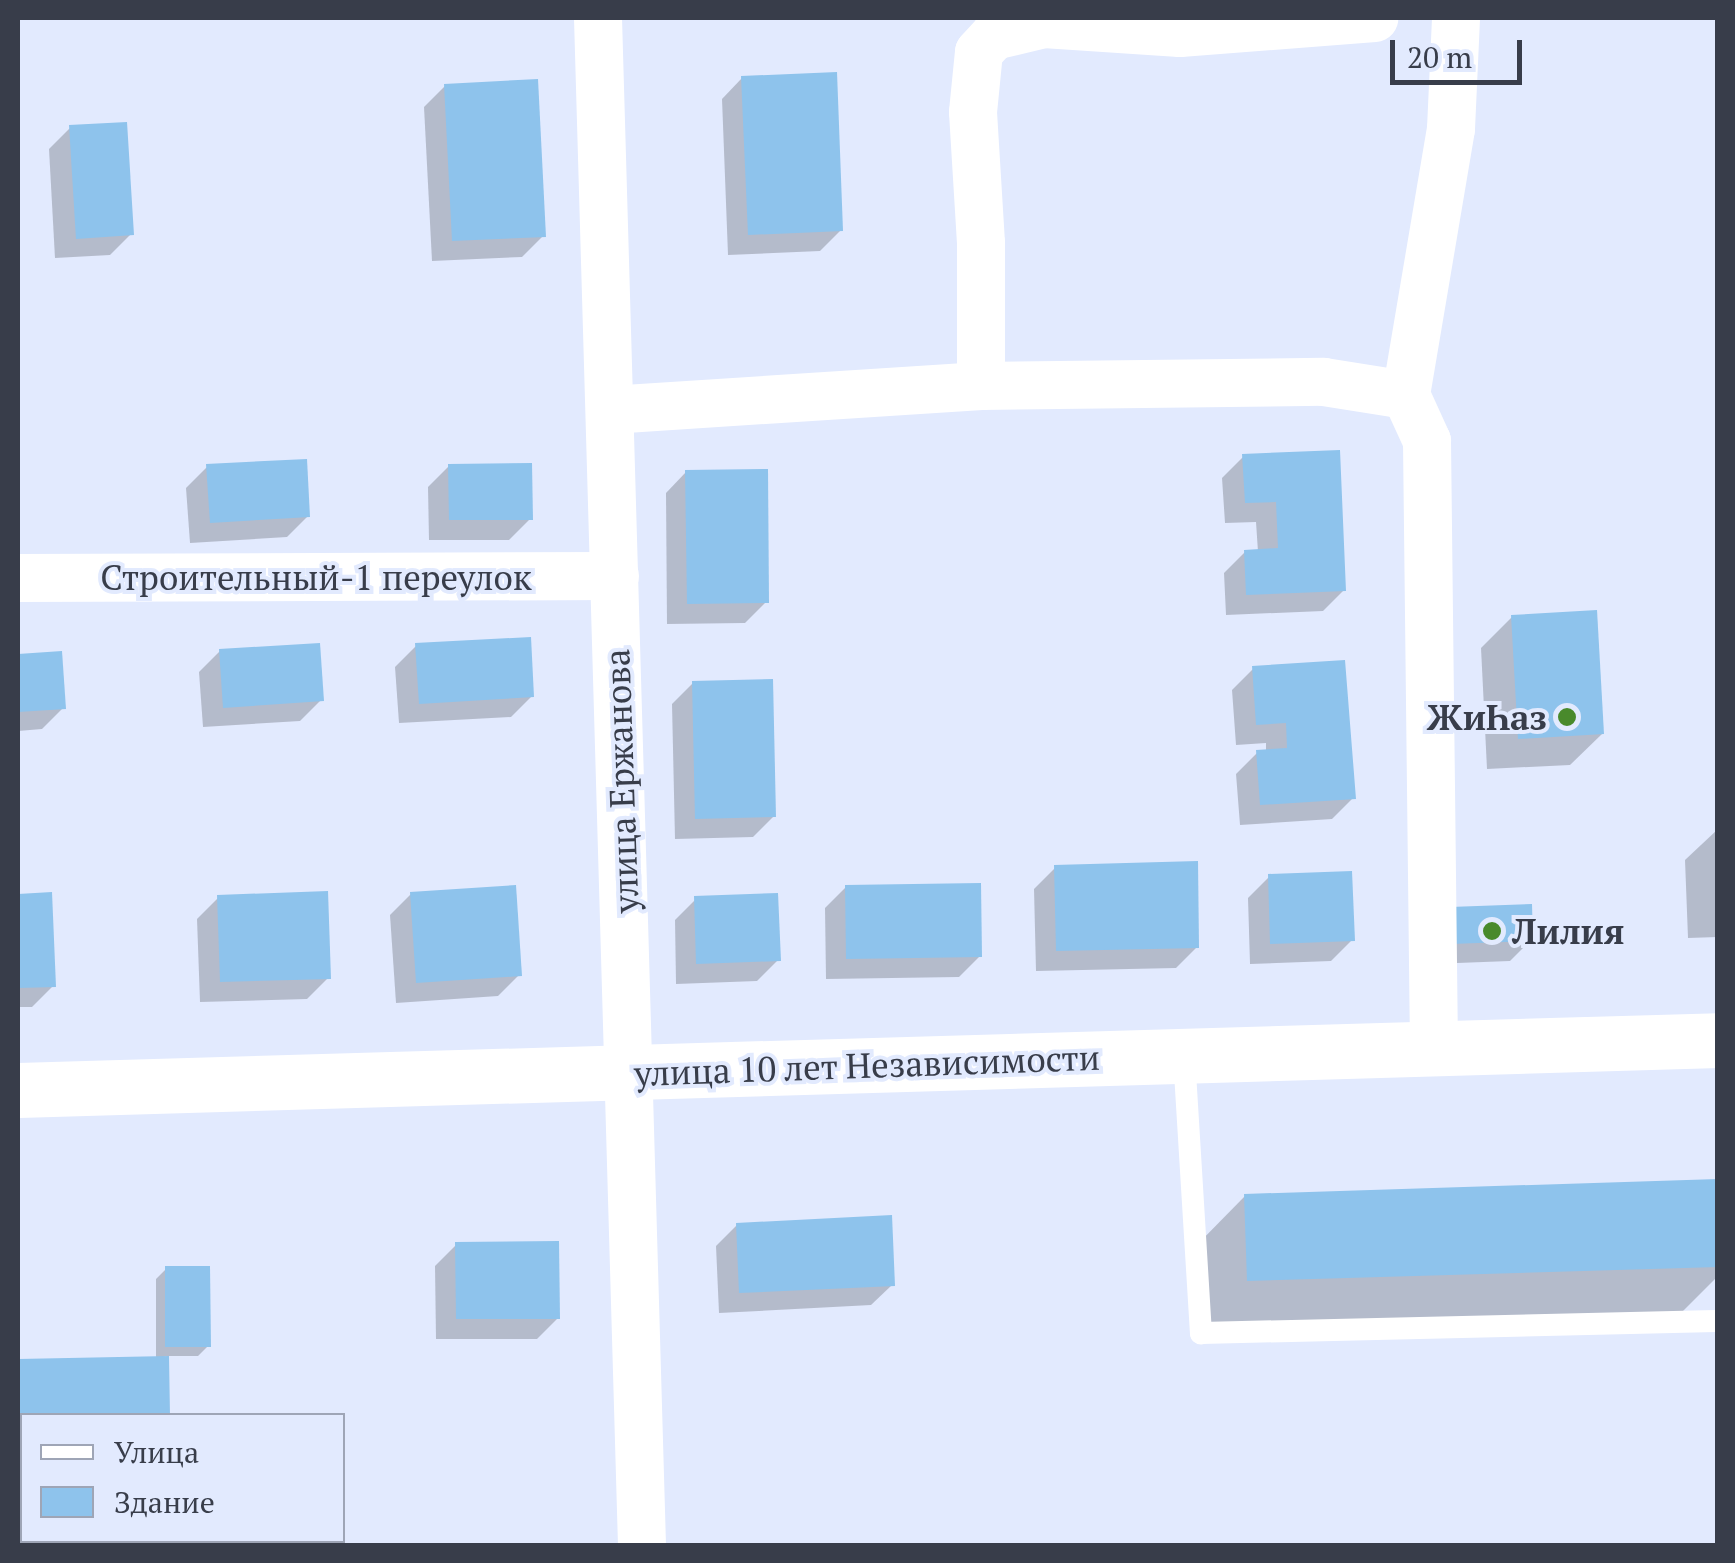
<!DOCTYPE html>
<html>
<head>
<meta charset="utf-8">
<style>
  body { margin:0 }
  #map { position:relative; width:1735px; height:1563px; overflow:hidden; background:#e2eafe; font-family:"PT Serif",serif }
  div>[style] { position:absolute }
  .shadow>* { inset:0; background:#0003 }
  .building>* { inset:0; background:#8ec3ec }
  .lane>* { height:22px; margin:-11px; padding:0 11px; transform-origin:11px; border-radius:11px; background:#fff }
  .street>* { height:48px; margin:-24px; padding:0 24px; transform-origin:24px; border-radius:24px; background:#fff }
  .secondary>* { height:55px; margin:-27.5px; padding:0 27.5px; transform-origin:27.5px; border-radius:27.5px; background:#fff }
  .dots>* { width:28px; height:28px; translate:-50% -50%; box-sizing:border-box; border:5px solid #e2eafe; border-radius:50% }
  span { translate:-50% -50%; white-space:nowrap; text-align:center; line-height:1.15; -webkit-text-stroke:8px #e2eafe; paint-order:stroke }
  .street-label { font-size:35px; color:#383d4a }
  .poi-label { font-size:35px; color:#383d4a; font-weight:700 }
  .right { translate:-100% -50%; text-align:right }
  .left { translate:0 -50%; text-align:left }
  .frame { position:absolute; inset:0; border:20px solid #383d4a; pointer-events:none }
  .legend { position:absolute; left:20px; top:1413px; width:325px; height:130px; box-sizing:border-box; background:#e2eafe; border:2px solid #9ea5b6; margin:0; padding:12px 18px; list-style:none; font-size:30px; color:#383d4a }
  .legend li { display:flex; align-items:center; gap:20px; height:50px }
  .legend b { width:50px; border:2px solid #9ea5b6 }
  .scale { position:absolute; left:1390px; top:40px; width:132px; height:45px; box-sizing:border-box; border:5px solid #383d4a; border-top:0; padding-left:12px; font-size:30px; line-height:35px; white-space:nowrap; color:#383d4a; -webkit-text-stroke:8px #e2eafe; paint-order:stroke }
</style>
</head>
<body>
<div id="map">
  <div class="shadow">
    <i style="clip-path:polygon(742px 78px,841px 230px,820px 251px,728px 255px,722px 99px)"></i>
    <i style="clip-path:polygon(445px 86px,543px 236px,522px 257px,432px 261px,424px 107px)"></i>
    <i style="clip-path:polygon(70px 128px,131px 234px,110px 255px,55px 258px,49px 149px)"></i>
    <i style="clip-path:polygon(1243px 457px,1344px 590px,1323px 611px,1226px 615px,1224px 573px,1245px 552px,1258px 552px,1256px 522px,1225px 523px,1222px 478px)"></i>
    <i style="clip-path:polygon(449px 466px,530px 519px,509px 540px,429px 540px,428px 487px)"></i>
    <i style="clip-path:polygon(207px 467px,308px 516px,287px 537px,190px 543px,186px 488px)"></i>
    <i style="clip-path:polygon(686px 472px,766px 602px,745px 623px,667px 624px,666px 493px)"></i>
    <i style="clip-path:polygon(1512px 617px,1602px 734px,1570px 765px,1487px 769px,1481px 648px)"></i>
    <i style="clip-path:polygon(416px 646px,532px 696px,511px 717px,399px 723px,395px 667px)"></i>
    <i style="clip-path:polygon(220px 651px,321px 700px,300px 721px,203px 727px,199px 672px)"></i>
    <i style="clip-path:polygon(60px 654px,63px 708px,42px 729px,18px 731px,18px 656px)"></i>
    <i style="clip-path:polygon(1253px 669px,1353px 798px,1332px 819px,1240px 825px,1236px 774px,1257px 753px,1266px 752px,1266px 743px,1236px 745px,1232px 690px)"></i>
    <i style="clip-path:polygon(693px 683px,774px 816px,753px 837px,675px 839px,672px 704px)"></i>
    <i style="clip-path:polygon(1718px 829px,1718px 937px,1688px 938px,1685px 860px)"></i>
    <i style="clip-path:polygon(1055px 868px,1197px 947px,1176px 968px,1036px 971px,1034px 889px)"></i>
    <i style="clip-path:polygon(1269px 877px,1352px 940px,1331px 961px,1250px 964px,1248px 898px)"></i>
    <i style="clip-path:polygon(846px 887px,980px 956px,959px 977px,826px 979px,825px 908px)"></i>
    <i style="clip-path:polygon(411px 894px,519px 975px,498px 996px,396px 1003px,390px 915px)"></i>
    <i style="clip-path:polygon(49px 895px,53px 986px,32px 1007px,18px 1007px,18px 896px)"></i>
    <i style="clip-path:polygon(218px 898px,328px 978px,307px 999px,200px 1002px,197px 919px)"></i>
    <i style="clip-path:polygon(696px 899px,778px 960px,757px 981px,676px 984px,675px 920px)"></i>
    <i style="clip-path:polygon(1430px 931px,1531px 940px,1510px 961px,1431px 964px)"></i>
    <i style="clip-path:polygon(1718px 1182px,1718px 1276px,1673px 1321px,1193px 1335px,1190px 1252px,1245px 1196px)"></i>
    <i style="clip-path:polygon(737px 1225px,892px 1285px,871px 1305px,719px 1313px,716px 1246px)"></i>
    <i style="clip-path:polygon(456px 1245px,558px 1318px,537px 1339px,436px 1339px,435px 1266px)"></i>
    <i style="clip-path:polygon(166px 1269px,208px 1346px,198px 1356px,166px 1356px,22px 1416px,22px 1446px,18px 1446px,18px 1361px,156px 1359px,156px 1279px)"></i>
  </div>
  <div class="building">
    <i style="clip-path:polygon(837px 72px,843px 231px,748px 235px,741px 76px)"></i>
    <i style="clip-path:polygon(538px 79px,546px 237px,452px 241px,444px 84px)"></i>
    <i style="clip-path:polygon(127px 122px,134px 235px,76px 239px,69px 125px)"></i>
    <i style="clip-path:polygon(1340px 450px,1346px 591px,1246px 595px,1244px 550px,1278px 548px,1276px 502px,1245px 503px,1242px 454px)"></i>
    <i style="clip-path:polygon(307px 459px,310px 517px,210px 523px,206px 464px)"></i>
    <i style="clip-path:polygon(532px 463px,533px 520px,449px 520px,448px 464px)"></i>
    <i style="clip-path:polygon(768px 469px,769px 603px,687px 604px,685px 470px)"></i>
    <i style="clip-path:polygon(1597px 610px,1604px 734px,1518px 739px,1511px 615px)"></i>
    <i style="clip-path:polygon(531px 637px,534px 697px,419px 704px,415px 643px)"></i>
    <i style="clip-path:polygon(320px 643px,324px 701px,223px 708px,219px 649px)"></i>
    <i style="clip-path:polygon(62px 651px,66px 709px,18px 712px,18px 654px)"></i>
    <i style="clip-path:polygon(1345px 660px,1356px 799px,1260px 805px,1256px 750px,1287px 748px,1286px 723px,1256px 725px,1252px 666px)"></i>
    <i style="clip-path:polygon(773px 679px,776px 817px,695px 819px,692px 681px)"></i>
    <i style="clip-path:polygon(1198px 861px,1199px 948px,1056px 951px,1054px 865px)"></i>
    <i style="clip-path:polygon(1352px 871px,1355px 941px,1270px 944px,1268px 874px)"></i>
    <i style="clip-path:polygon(981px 883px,982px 957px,846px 959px,845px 885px)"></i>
    <i style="clip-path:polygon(516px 885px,522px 976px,416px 983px,410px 892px)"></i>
    <i style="clip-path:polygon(328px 891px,331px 979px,220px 982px,217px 895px)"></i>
    <i style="clip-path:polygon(52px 892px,56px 987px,18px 988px,18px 894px)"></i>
    <i style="clip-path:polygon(778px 893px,781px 961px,696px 964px,694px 896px)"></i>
    <i style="clip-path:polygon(1532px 904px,1533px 941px,1451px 944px,1450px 907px)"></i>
    <i style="clip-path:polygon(1718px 1179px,1718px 1267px,1247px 1281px,1244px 1194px)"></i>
    <i style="clip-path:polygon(892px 1215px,895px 1286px,739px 1293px,736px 1223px)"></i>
    <i style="clip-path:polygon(559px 1241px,560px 1319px,456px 1319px,455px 1242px)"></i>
    <i style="clip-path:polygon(165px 1266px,210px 1266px,211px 1347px,165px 1347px)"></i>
    <i style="clip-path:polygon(169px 1356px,170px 1416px,22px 1416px,22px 1437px,18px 1437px,18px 1359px)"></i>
  </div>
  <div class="lane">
    <i style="left:1184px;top:1056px;width:278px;rotate:86.5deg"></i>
    <i style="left:1201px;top:1333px;width:515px;rotate:-1.33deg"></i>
  </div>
  <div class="street">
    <i style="left:598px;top:18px;width:1529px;rotate:88.35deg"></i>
    <i style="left:981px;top:386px;width:143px;rotate:-90deg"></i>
    <i style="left:981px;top:243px;width:131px;rotate:-93.5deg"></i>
    <i style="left:973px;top:112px;width:60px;rotate:-84.3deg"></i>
    <i style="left:979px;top:52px;width:22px;rotate:-47deg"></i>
    <i style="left:994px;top:36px;width:51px;rotate:-13.5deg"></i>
    <i style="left:1044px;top:24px;width:136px;rotate:3.8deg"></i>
    <i style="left:1180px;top:33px;width:195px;rotate:-4.4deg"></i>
    <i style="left:1406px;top:395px;width:270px;rotate:-80.4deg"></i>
    <i style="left:1451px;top:129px;width:111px;rotate:-87.4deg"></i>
    <i style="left:610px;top:410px;width:372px;rotate:-3.7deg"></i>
    <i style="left:981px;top:386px;width:343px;rotate:-0.7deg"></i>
    <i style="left:1324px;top:382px;width:83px;rotate:9deg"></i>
    <i style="left:1406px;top:395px;width:51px;rotate:65.5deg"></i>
    <i style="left:1427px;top:441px;width:607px;rotate:89.34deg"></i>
    <i style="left:18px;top:578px;width:597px;rotate:-0.19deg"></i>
  </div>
  <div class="secondary">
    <i style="left:18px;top:1090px;width:1701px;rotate:-1.68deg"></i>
  </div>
  <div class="dots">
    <i style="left:1567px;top:717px;background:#498a2c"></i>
    <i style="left:1492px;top:931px;background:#498a2c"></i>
  </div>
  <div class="street-label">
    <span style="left:316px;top:577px">Строительный-1 переулок</span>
    <span style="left:621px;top:781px;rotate:-92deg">улица Ержанова</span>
    <span style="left:867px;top:1065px;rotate:-2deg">улица 10 лет Независимости</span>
  </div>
  <div class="poi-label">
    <span class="right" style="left:1547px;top:717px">ЖиҺаз</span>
    <span class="left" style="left:1512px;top:931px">Лилия</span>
  </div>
  <div class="frame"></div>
  <ul class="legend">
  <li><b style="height:12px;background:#fff"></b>Улица</li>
  <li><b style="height:28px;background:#8ec3ec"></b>Здание</li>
  </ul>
  <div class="scale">20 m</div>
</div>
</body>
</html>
